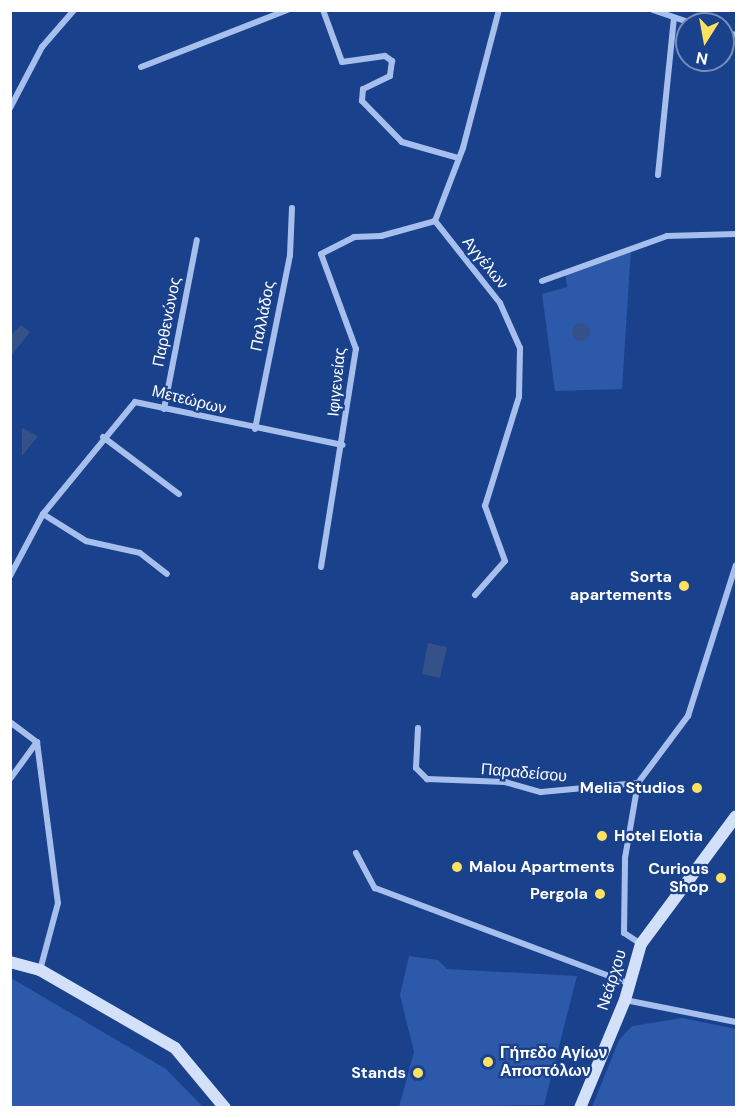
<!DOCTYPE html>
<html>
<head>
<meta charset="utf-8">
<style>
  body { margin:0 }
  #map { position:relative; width:747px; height:1118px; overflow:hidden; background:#1a418c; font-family:"DM Sans",sans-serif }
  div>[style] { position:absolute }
  .green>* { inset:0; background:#2d59aa }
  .water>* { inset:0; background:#355188 }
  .round { border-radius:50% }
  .street>* { height:6px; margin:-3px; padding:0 3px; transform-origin:3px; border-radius:3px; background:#a6bfed }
  .secondary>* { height:12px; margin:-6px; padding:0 6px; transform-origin:6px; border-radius:6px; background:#d3e0fa }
  .dots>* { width:16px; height:16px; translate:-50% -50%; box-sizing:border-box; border:3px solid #1a418c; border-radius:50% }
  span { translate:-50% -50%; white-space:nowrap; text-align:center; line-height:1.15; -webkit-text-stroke:4.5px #1a418c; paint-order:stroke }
  .street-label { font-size:16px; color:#fff }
  .poi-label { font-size:16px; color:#fff; font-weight:700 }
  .right { translate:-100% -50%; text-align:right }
  .left { translate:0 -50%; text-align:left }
  .frame { position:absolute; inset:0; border:12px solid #fff; pointer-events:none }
  .north { position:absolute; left:675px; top:12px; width:60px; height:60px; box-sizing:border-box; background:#1a418c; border:2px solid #768dba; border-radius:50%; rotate:191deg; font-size:16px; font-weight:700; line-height:24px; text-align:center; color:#fff }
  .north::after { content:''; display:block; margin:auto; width:21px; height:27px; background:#ffe162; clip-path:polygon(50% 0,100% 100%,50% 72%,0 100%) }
</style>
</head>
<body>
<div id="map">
  <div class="green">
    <i style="clip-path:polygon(631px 249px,622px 389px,555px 391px,542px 294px,567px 287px,565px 273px)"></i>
    <i style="clip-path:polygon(409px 956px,438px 960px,447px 969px,577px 976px,544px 1105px,399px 1107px,414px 1052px,400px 995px)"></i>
    <i style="clip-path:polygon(11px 978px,166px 1069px,203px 1107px,11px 1107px)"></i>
    <i style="clip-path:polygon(682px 1018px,736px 1029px,736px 1107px,592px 1107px,619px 1040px,632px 1026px)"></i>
  </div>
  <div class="water">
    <i class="round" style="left:572px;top:323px;width:18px;height:18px"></i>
    <i style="clip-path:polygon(21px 325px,30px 332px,11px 356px,11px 335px)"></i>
    <i style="clip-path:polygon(22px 428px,38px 436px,22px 456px)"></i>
    <i style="clip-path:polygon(428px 643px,447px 647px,440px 678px,422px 674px)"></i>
  </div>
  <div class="street">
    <i style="left:323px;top:10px;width:55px;rotate:69.9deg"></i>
    <i style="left:342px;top:62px;width:43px;rotate:-7.9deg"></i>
    <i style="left:385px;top:56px;width:9px;rotate:36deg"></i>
    <i style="left:392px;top:61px;width:15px;rotate:98deg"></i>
    <i style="left:390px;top:76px;width:30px;rotate:154deg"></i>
    <i style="left:363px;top:89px;width:12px;rotate:95deg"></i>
    <i style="left:362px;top:101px;width:57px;rotate:45.7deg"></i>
    <i style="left:402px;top:142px;width:58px;rotate:15.9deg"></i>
    <i style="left:653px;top:10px;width:43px;rotate:18.9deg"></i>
    <i style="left:723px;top:32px;width:13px;rotate:13deg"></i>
    <i style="left:141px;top:67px;width:157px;rotate:-21.3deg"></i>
    <i style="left:10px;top:108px;width:69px;rotate:-62.3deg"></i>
    <i style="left:42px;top:47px;width:49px;rotate:-49.1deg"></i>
    <i style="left:658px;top:175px;width:158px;rotate:-84.2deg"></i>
    <i style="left:542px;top:281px;width:133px;rotate:-19.8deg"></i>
    <i style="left:667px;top:236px;width:69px;rotate:-1.7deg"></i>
    <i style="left:164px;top:409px;width:172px;rotate:-79deg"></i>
    <i style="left:255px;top:429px;width:177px;rotate:-78.6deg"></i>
    <i style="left:290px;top:255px;width:47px;rotate:-87.6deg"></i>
    <i style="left:103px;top:437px;width:95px;rotate:36.9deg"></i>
    <i style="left:43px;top:514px;width:51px;rotate:32.1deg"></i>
    <i style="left:86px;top:541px;width:55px;rotate:12.5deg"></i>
    <i style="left:140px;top:553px;width:34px;rotate:38deg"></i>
    <i style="left:321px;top:567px;width:221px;rotate:-80.9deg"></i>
    <i style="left:356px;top:349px;width:101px;rotate:-110.2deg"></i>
    <i style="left:321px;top:254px;width:37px;rotate:-27deg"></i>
    <i style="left:354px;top:237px;width:27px;rotate:-2deg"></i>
    <i style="left:381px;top:236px;width:56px;rotate:-15.5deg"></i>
    <i style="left:10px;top:576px;width:70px;rotate:-62deg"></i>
    <i style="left:43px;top:514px;width:145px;rotate:-50.6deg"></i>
    <i style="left:135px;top:402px;width:212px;rotate:11.7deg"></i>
    <i style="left:475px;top:595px;width:45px;rotate:-48.6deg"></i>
    <i style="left:505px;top:561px;width:59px;rotate:-110deg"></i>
    <i style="left:485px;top:506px;width:114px;rotate:-72.7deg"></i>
    <i style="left:519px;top:397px;width:49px;rotate:-88.8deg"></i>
    <i style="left:520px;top:348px;width:49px;rotate:-114deg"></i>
    <i style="left:500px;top:303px;width:105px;rotate:-128.4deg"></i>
    <i style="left:435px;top:221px;width:78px;rotate:-69deg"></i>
    <i style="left:463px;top:148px;width:143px;rotate:-75.4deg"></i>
    <i style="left:10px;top:722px;width:34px;rotate:37deg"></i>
    <i style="left:37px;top:742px;width:162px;rotate:82.6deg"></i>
    <i style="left:58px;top:903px;width:69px;rotate:105deg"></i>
    <i style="left:418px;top:728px;width:40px;rotate:92.9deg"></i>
    <i style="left:416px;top:768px;width:16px;rotate:45deg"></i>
    <i style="left:427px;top:779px;width:78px;rotate:2.2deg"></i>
    <i style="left:505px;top:782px;width:37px;rotate:16deg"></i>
    <i style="left:541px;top:792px;width:97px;rotate:-5.3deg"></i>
    <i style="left:10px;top:779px;width:46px;rotate:-53.9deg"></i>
    <i style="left:356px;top:853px;width:40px;rotate:62deg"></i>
    <i style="left:375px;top:888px;width:270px;rotate:20.6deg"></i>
    <i style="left:641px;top:944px;width:20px;rotate:-147deg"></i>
    <i style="left:624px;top:933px;width:75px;rotate:-89.2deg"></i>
    <i style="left:625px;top:858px;width:76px;rotate:-80.2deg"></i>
    <i style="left:638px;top:783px;width:84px;rotate:-53.3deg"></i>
    <i style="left:688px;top:716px;width:158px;rotate:-72.4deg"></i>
    <i style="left:625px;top:1000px;width:113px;rotate:11.2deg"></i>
  </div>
  <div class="secondary">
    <i style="left:10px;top:962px;width:31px;rotate:15deg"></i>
    <i style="left:40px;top:970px;width:156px;rotate:30deg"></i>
    <i style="left:175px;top:1048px;width:78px;rotate:50.2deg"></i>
    <i style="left:580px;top:1108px;width:117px;rotate:-67.4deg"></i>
    <i style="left:625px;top:1000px;width:58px;rotate:-74.1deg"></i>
    <i style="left:641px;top:944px;width:159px;rotate:-53.4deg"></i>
  </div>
  <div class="dots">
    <i style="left:684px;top:586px;background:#ffe162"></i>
    <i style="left:697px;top:788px;background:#ffe162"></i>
    <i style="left:602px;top:836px;background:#ffe162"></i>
    <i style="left:457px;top:867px;background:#ffe162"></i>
    <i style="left:721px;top:878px;background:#ffe162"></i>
    <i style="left:600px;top:894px;background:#ffe162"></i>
    <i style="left:488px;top:1062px;background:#ffe162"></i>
    <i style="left:418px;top:1073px;background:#ffe162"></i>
  </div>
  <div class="street-label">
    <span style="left:485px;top:263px;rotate:51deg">Αγγέλων</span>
    <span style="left:263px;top:316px;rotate:-79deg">Παλλάδος</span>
    <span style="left:167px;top:322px;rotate:-79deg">Παρθενώνος</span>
    <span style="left:337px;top:382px;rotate:-84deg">Ιφιγενείας</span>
    <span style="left:189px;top:400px;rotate:14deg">Μετεώρων</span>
    <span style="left:524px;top:773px;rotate:5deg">Παραδείσου</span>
    <span style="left:612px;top:980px;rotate:-72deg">Νεάρχου</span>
  </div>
  <div class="poi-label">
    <span class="right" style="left:672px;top:586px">Sorta<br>apartements</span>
    <span class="right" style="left:685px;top:788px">Melia Studios</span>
    <span class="left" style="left:614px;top:836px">Hotel Elotia</span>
    <span class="left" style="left:469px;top:867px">Malou Apartments</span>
    <span class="right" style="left:709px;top:878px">Curious<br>Shop</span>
    <span class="right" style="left:588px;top:894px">Pergola</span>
    <span class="left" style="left:500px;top:1062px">Γήπεδο Αγίων<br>Αποστόλων</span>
    <span class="right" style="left:406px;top:1073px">Stands</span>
  </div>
  <div class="frame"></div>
  <div class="north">N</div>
</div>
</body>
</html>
